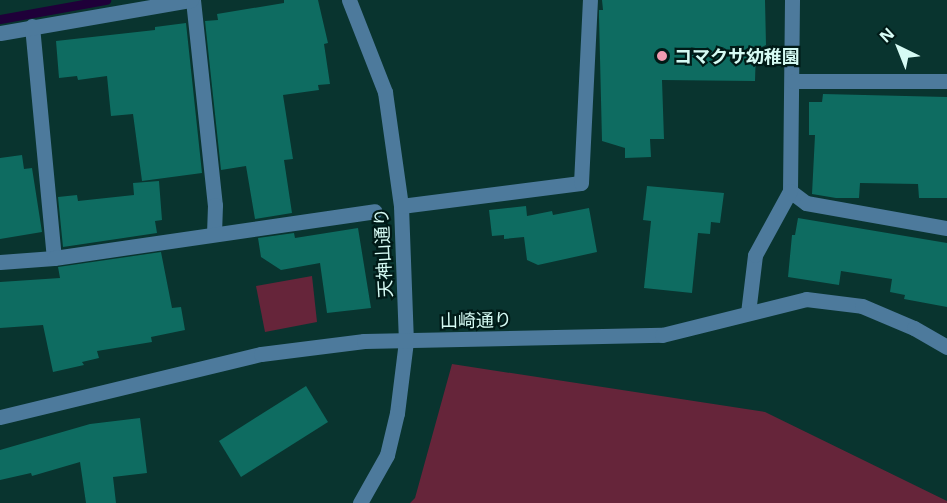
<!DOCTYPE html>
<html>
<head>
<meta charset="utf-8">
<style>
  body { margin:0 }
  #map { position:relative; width:947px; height:503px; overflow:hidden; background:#09342f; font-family:"Open Sans","Noto Sans JP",sans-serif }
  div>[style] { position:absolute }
  .green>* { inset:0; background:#66253a }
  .stream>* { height:9px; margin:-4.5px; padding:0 4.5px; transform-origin:4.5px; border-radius:4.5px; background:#1f0039 }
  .building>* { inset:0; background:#0e6c61 }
  .minor>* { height:15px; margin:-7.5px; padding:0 7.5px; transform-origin:7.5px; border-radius:7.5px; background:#4d7a9c }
  .dots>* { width:16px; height:16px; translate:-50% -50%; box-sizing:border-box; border:3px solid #001a17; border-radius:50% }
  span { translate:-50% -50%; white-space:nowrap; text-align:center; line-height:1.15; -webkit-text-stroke:4.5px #001a17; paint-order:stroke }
  .poi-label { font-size:18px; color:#d6fbf4; font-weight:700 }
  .left { translate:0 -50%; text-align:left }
  .street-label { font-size:18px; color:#d6fbf4 }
  .north { position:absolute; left:869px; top:18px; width:60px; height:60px; -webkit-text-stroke:4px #001a17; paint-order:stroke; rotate:317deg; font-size:16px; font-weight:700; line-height:24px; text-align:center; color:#d6fbf4 }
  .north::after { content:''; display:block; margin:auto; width:21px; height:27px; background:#d6fbf4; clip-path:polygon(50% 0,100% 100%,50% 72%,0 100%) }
</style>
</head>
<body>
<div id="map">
  <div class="green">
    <i style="clip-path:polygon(312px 276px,317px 322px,265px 332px,256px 286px)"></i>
    <i style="clip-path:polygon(452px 364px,765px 412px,947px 501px,947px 503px,410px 503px,415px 498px)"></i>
  </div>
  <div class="stream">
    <i style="left:0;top:19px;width:108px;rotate:-10.2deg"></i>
  </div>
  <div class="building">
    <i style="clip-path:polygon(284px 0,318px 0,328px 43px,324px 44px,330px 84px,318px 85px,319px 90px,283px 95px,293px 159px,284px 160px,292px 213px,255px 219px,246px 166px,221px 170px,205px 21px,218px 20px,217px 14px,284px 3px)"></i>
    <i style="clip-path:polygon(602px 0,765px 0,766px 45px,756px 50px,755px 81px,662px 80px,664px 139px,650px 139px,651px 157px,625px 158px,625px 148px,602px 141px,599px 17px,599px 10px,603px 10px)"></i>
    <i style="clip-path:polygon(186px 23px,202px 173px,142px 181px,133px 114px,111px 116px,107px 76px,78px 80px,77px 76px,59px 78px,56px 41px,155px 30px,155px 27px)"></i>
    <i style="clip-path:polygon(823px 94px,947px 97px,947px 198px,919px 198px,918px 184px,860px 183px,859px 198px,836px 198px,812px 194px,815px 135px,809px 135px,809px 102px,822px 102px)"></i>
    <i style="clip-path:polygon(22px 155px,24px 169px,32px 168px,42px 232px,0 239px,0 158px)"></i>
    <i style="clip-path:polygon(159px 181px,162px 220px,155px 221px,157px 233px,63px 247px,58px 197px,77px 195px,78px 201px,134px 195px,133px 183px)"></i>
    <i style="clip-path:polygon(647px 186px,724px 193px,720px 223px,711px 222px,710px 234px,698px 233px,692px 293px,644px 288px,651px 221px,643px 220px)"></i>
    <i style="clip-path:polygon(526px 206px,527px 216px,552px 211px,553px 215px,589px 208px,597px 252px,538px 265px,527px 260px,524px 237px,504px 239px,504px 235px,492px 236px,489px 210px)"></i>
    <i style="clip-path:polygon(798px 218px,947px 243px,947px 307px,904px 299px,905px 295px,890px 292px,892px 279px,841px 271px,839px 285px,788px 277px,792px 235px,795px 235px)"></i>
    <i style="clip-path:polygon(358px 228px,371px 308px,327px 313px,320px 263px,281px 270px,261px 257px,258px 238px,294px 233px,295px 238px)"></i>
    <i style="clip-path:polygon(161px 252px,172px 308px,181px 307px,185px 330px,151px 337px,152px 342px,97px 351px,99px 358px,82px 362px,84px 365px,53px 372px,43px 325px,0 328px,0 282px,60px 278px,58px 267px)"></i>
    <i style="clip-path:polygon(306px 386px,328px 422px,241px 477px,219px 441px)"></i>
    <i style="clip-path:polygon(140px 418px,147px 473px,113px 477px,116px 503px,86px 503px,80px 462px,32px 476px,31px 473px,0 480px,0 450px,90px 424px)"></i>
  </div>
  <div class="minor">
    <i style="left:193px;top:0;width:206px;rotate:83.9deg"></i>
    <i style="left:215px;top:205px;width:29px;rotate:92deg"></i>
    <i style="left:349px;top:0;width:99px;rotate:68.6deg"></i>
    <i style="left:385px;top:92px;width:115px;rotate:82deg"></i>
    <i style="left:401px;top:206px;width:135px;rotate:87.9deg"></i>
    <i style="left:406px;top:341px;width:73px;rotate:97.1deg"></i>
    <i style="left:397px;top:413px;width:43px;rotate:103.4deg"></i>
    <i style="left:387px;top:455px;width:55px;rotate:119.4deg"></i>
    <i style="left:792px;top:0;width:191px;rotate:90.6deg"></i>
    <i style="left:790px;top:191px;width:20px;rotate:37deg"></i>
    <i style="left:806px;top:203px;width:143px;rotate:10.1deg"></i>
    <i style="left:32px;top:26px;width:233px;rotate:84.6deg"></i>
    <i style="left:0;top:33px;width:194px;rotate:-9.8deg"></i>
    <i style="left:793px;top:81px;width:154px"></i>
    <i style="left:401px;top:206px;width:181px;rotate:-7.3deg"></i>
    <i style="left:581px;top:183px;width:183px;rotate:-87.2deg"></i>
    <i style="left:0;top:262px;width:54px;rotate:-4.2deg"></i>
    <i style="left:54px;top:258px;width:324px;rotate:-8.3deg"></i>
    <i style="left:748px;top:313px;width:58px;rotate:-83.1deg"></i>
    <i style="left:755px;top:255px;width:73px;rotate:-61.3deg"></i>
    <i style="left:0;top:417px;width:268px;rotate:-13.6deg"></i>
    <i style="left:261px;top:354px;width:104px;rotate:-7.2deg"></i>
    <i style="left:364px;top:341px;width:298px;rotate:-1.2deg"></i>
    <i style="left:662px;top:335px;width:148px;rotate:-14deg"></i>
    <i style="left:806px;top:299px;width:56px;rotate:7.1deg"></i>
    <i style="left:862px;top:306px;width:56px;rotate:22.9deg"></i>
    <i style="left:914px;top:328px;width:38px;rotate:30deg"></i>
  </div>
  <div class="dots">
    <i style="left:662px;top:56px;background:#f19ab0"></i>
  </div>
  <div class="poi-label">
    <span class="left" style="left:674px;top:56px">コマクサ幼稚園</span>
  </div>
  <div class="street-label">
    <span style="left:383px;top:253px;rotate:-93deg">天神山通り</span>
    <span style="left:476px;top:320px;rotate:-1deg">山崎通り</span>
  </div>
  <div class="north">N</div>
</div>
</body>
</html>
